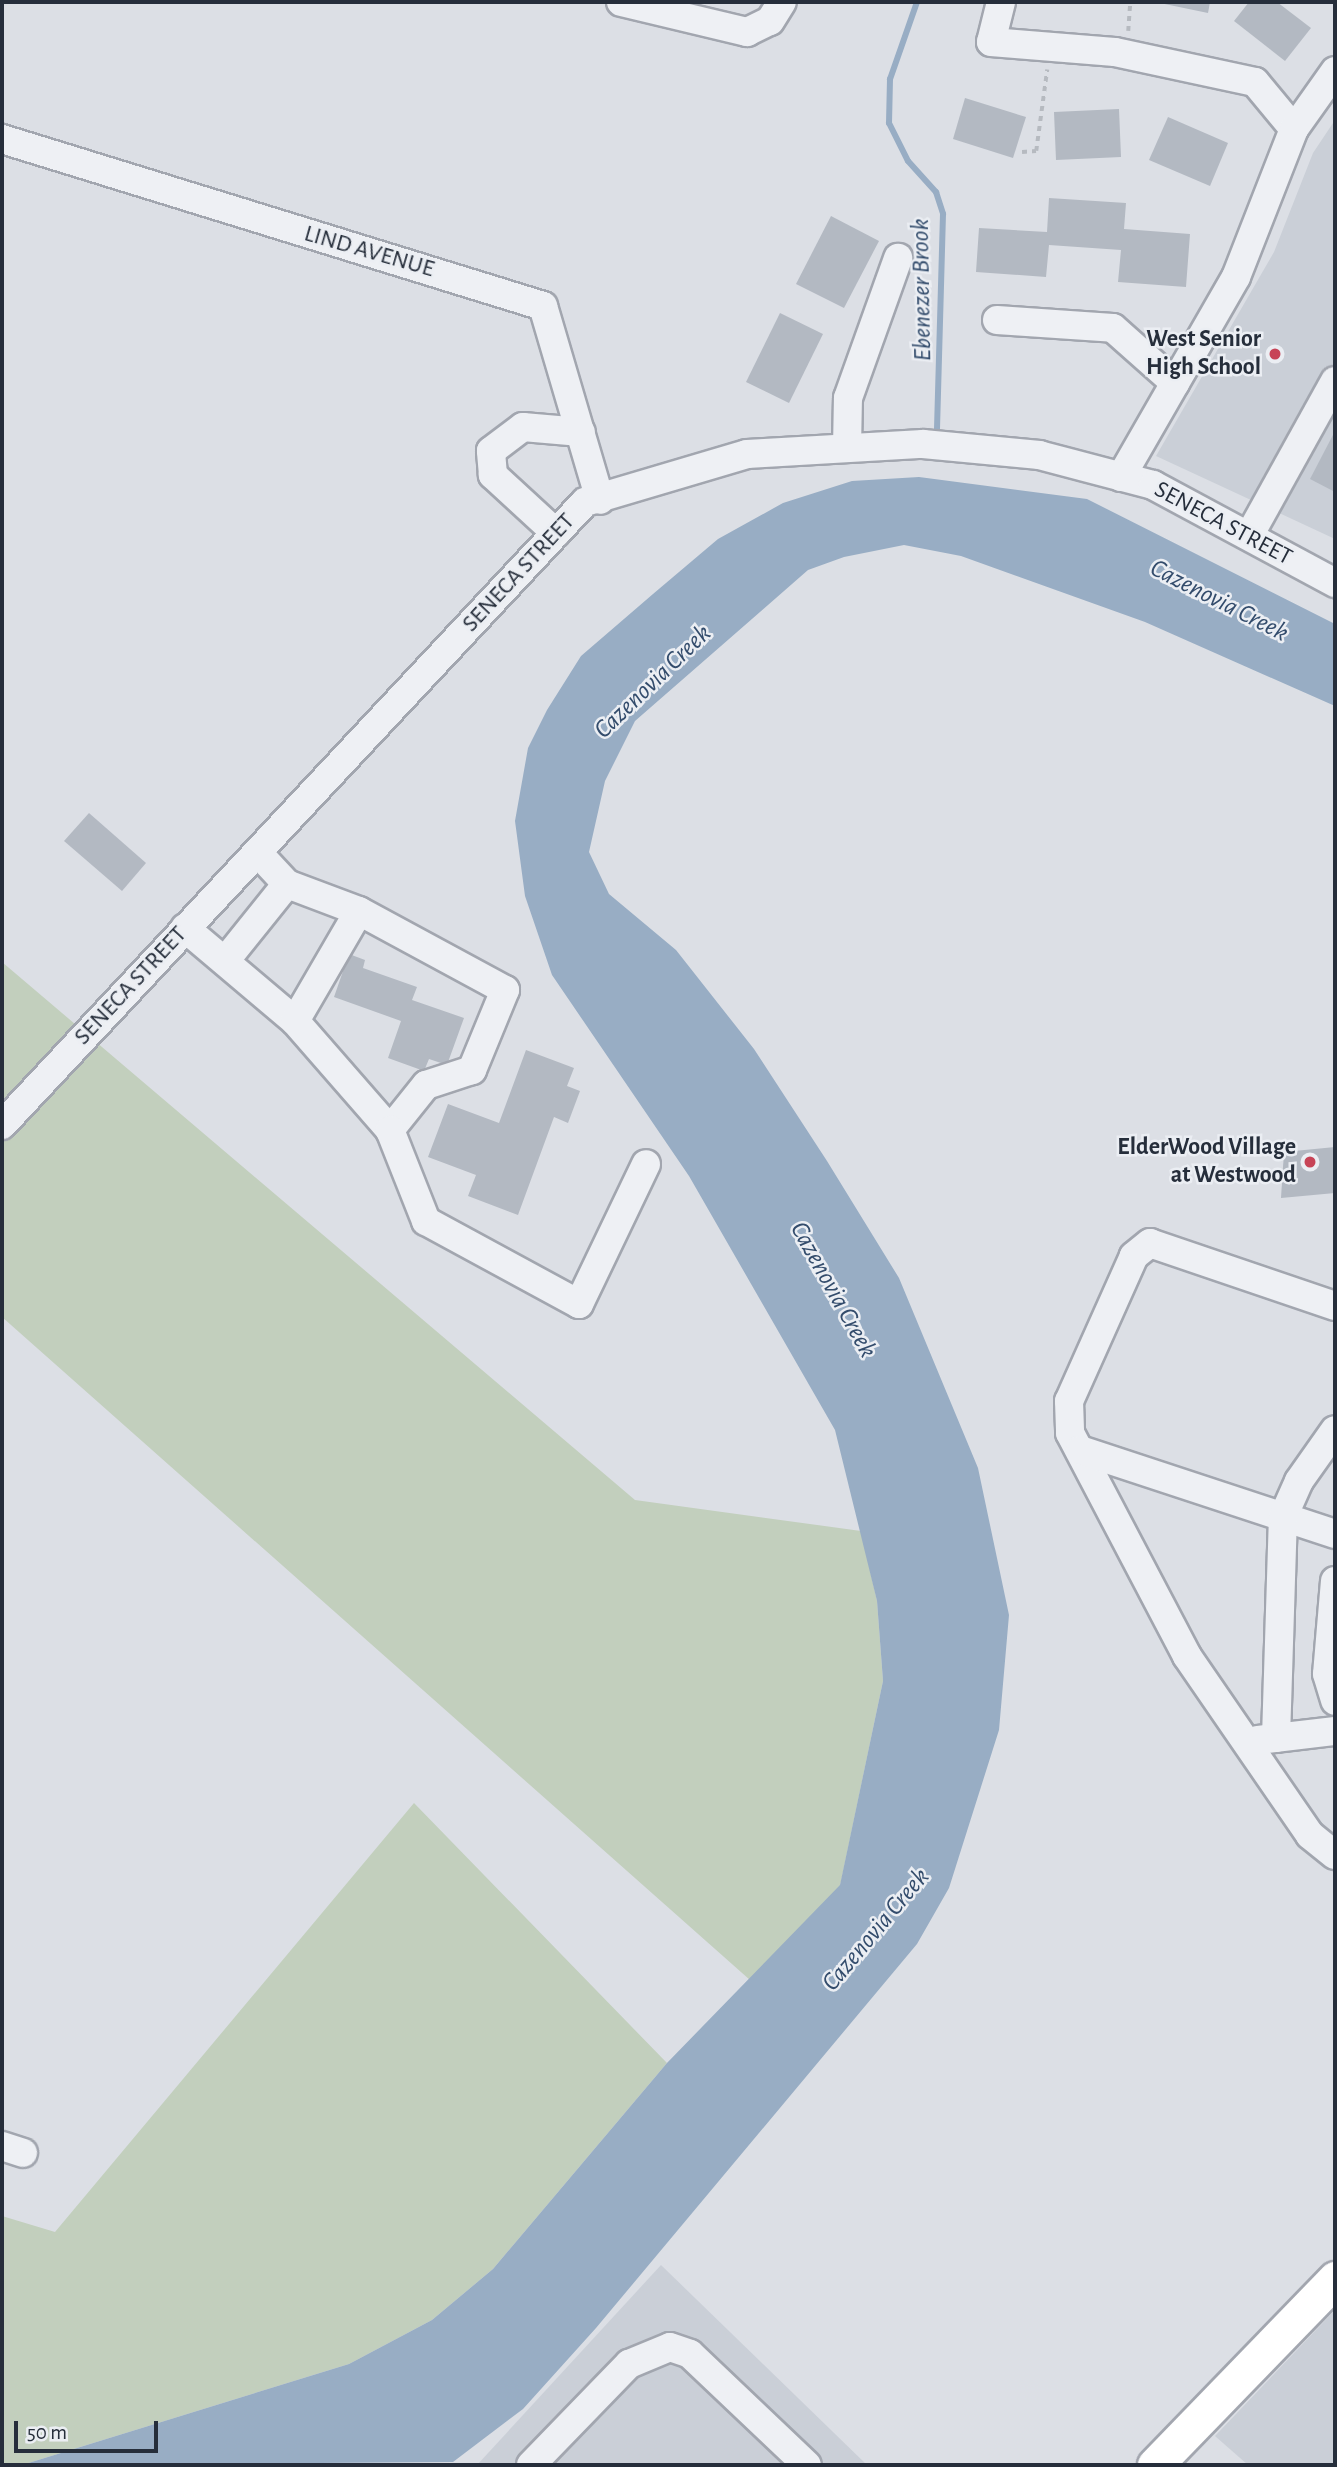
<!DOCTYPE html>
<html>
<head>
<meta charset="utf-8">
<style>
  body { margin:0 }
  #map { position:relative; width:1337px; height:2467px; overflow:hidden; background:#dcdfe5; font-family:"Alegreya Sans",sans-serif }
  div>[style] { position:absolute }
  .built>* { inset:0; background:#cacfd7 }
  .green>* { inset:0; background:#c2cfbd }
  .water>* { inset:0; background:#98adc4 }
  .stream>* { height:6px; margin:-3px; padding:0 3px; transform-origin:3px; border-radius:3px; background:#98adc4 }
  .building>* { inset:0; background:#b3b9c2 }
  .path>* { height:3.5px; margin-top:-1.75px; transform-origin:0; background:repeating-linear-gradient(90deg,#b6bac0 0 5px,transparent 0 10px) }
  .roads { filter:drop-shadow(2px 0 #a2a6af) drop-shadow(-2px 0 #a2a6af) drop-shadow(0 2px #a2a6af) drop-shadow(0 -2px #a2a6af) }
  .minor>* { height:28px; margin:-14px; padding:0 14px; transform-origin:14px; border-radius:14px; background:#eef0f4 }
  .major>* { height:35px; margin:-17.5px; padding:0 17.5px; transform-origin:17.5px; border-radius:17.5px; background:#fff }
  .dots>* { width:19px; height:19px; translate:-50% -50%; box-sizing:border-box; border:4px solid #ebeef3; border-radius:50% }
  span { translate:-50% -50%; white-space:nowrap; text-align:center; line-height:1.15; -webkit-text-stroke:5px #ebeef3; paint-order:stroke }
  .street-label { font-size:24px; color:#262e3b }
  .poi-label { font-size:24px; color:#262e3b; font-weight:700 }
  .right { translate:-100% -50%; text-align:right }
  .water-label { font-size:26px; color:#334c6c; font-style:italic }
  .frame { position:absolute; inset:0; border:4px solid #262e3b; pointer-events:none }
  .scale { position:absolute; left:14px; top:2421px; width:144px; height:32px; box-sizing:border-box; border:4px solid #262e3b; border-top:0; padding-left:9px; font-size:21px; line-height:24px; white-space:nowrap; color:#262e3b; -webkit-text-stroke:5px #ebeef3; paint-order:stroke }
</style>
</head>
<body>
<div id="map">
  <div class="built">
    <i style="clip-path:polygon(1335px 120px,1335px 539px,1156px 456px,1274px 252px,1313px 153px)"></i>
    <i style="clip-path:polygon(661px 2265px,867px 2465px,477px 2465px)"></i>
    <i style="clip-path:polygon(1335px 2310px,1335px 2465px,1248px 2465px,1215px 2436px)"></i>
  </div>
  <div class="green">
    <i style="clip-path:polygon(2px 962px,635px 1500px,861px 1531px,877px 1601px,883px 1681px,840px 1886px,750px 1980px,2px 1317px)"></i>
    <i style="clip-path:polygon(414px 1803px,667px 2063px,493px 2269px,432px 2320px,349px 2364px,22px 2465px,2px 2465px,2px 2216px,55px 2232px)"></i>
  </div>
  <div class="water">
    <i style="clip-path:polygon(919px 477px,1087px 499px,1335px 624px,1335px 706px,1145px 622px,961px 556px,904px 545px,844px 557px,808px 570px,635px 721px,605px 781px,589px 852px,609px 894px,676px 950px,754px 1049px,827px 1161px,899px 1278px,978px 1468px,1009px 1615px,999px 1730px,949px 1888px,917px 1944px,596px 2328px,523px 2409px,453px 2462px,22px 2465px,349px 2364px,432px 2320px,493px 2269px,667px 2063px,840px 1885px,883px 1681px,877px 1601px,835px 1430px,689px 1176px,552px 975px,525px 896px,515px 821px,528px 748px,547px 710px,581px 656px,653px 594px,718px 539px,783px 503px,852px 481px)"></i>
  </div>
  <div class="stream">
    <i style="left:917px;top:2px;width:82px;rotate:109.3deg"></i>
    <i style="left:890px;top:79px;width:44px;rotate:91.3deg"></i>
    <i style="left:889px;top:123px;width:42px;rotate:63.4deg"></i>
    <i style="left:908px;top:161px;width:42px;rotate:47.9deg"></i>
    <i style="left:936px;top:192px;width:23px;rotate:72deg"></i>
    <i style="left:943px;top:214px;width:217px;rotate:91.6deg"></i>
  </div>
  <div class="building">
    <i style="clip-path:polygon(1155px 2px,1210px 2px,1208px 13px)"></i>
    <i style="clip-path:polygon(1249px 2px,1277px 2px,1311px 28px,1285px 61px,1234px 21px)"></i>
    <i style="clip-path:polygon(965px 98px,1026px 117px,1013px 158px,953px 139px)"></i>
    <i style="clip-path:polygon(1119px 109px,1121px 157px,1056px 160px,1054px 112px)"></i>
    <i style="clip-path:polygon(1168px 117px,1228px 143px,1210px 186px,1149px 160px)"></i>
    <i style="clip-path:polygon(1049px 198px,1126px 203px,1124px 229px,1190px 234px,1186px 287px,1118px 282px,1121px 250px,1049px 245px,1046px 277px,976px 272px,979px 228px,1047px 232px)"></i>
    <i style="clip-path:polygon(831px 216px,879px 241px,844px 308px,796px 284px)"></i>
    <i style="clip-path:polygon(780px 313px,823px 334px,789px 403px,746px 382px)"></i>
    <i style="clip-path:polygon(1335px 431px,1335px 492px,1310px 479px)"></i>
    <i style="clip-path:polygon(89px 813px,146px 863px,122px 891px,64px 841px)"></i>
    <i style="clip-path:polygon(349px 954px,365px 960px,363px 968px,417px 987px,412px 1000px,464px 1018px,447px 1065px,429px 1059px,424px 1071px,388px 1058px,401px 1021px,334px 997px)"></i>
    <i style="clip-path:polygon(526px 1050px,574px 1068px,567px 1086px,580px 1091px,568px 1123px,554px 1117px,518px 1215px,468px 1196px,476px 1175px,428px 1157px,448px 1104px,499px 1123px)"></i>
    <i style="clip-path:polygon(1335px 1147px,1335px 1193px,1281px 1198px,1284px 1152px)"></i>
  </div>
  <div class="path">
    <i style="left:1128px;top:31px;width:29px;rotate:-86deg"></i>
    <i style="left:1022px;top:152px;width:14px;rotate:-4deg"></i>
    <i style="left:1036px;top:151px;width:82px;rotate:-82.3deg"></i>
  </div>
  <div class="roads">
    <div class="minor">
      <i style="left:621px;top:2px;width:130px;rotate:13.4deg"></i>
      <i style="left:747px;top:32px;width:25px;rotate:-26deg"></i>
      <i style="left:770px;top:21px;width:22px;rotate:-58deg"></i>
      <i style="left:1001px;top:2px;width:41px;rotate:104deg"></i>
      <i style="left:991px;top:42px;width:124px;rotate:4.6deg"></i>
      <i style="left:1115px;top:52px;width:143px;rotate:12.1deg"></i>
      <i style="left:1255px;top:82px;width:61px;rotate:50.3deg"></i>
      <i style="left:2px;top:139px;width:566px;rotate:17.15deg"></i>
      <i style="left:543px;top:306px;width:202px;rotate:73.6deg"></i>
      <i style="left:997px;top:320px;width:116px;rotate:3.9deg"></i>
      <i style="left:1113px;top:328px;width:83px;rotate:41.6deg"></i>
      <i style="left:847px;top:448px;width:50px;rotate:-88.9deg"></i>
      <i style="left:848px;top:398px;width:149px;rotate:-70.3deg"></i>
      <i style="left:1121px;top:477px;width:231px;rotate:-60.1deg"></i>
      <i style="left:1236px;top:277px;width:159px;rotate:-68.6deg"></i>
      <i style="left:1294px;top:129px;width:71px;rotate:-54.7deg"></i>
      <i style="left:556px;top:533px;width:86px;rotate:-137.4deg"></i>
      <i style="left:493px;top:475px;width:24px;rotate:-95deg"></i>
      <i style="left:491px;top:451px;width:40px;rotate:-37deg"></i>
      <i style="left:523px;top:427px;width:58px;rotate:4.9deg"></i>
      <i style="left:1249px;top:536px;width:177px;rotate:-61deg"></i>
      <i style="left:259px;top:854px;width:41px;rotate:47deg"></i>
      <i style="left:287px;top:884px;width:77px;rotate:20.6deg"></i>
      <i style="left:359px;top:911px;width:166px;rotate:28.4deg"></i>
      <i style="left:505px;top:990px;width:87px;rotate:112.4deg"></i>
      <i style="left:472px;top:1070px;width:48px;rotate:161.9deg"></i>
      <i style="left:426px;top:1085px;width:58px;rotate:128.7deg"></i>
      <i style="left:185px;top:928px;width:144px;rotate:40.2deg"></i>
      <i style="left:295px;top:1021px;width:145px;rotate:48.9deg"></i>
      <i style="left:390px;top:1130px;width:98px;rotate:68.4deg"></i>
      <i style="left:426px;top:1221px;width:174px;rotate:28.5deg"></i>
      <i style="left:579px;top:1304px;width:155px;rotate:-64.4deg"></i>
      <i style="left:225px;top:961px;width:99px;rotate:-51.2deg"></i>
      <i style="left:295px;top:1021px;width:127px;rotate:-59.8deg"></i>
      <i style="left:2px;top:1125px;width:853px;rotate:-46.9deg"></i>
      <i style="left:585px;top:502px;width:169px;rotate:-16.5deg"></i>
      <i style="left:747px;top:454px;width:176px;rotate:-3.3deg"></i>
      <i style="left:923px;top:444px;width:117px;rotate:5.4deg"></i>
      <i style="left:1039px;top:455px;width:118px;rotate:14.7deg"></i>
      <i style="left:1153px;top:485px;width:207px;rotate:28.3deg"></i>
      <i style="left:1335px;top:1306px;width:195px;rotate:-161.2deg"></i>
      <i style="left:1150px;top:1243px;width:21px;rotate:141deg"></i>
      <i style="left:1134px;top:1256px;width:159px;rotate:114.1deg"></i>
      <i style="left:1069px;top:1401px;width:32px;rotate:88deg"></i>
      <i style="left:1070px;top:1433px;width:252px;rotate:62.3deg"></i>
      <i style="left:1187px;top:1656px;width:217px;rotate:55.5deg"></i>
      <i style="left:1310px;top:1835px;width:32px;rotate:39deg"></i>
      <i style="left:1080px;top:1450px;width:268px;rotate:18.2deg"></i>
      <i style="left:1335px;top:1581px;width:93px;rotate:94.9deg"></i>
      <i style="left:1327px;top:1674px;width:28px;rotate:73deg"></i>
      <i style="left:1276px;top:1738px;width:221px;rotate:-88.2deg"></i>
      <i style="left:1283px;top:1517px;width:39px;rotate:-66deg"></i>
      <i style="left:1299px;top:1481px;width:62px;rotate:-54.8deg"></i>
      <i style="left:1258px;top:1740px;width:78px;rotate:-6.7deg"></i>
      <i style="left:2px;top:2146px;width:22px;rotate:18deg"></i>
      <i style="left:531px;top:2465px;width:141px;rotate:-45.9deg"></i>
      <i style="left:629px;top:2364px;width:44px;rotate:-22.5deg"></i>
      <i style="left:670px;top:2347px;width:21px;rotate:19deg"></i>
      <i style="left:690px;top:2354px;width:161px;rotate:43.5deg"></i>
    </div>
    <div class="major">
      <i style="left:1155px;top:2465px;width:259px;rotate:-45.9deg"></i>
    </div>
  </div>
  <div class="dots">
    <i style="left:1275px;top:354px;background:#c74457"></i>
    <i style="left:1310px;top:1162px;background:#c74457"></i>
  </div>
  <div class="street-label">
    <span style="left:369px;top:252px;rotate:16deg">LIND AVENUE</span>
    <span style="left:1223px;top:524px;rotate:28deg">SENECA STREET</span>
    <span style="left:519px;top:573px;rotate:-47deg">SENECA STREET</span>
    <span style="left:131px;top:986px;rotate:-47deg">SENECA STREET</span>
  </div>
  <div class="poi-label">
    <span class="right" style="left:1261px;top:354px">West Senior<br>High School</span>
    <span class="right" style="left:1296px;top:1162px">ElderWood Village<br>at Westwood</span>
  </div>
  <div class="water-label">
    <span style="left:922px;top:290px;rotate:-91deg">Ebenezer Brook</span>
    <span style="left:1219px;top:601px;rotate:27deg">Cazenovia Creek</span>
    <span style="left:653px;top:682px;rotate:-44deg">Cazenovia Creek</span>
    <span style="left:833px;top:1290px;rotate:61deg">Cazenovia Creek</span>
    <span style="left:876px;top:1930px;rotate:-50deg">Cazenovia Creek</span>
  </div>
  <div class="frame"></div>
  <div class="scale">50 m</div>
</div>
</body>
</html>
